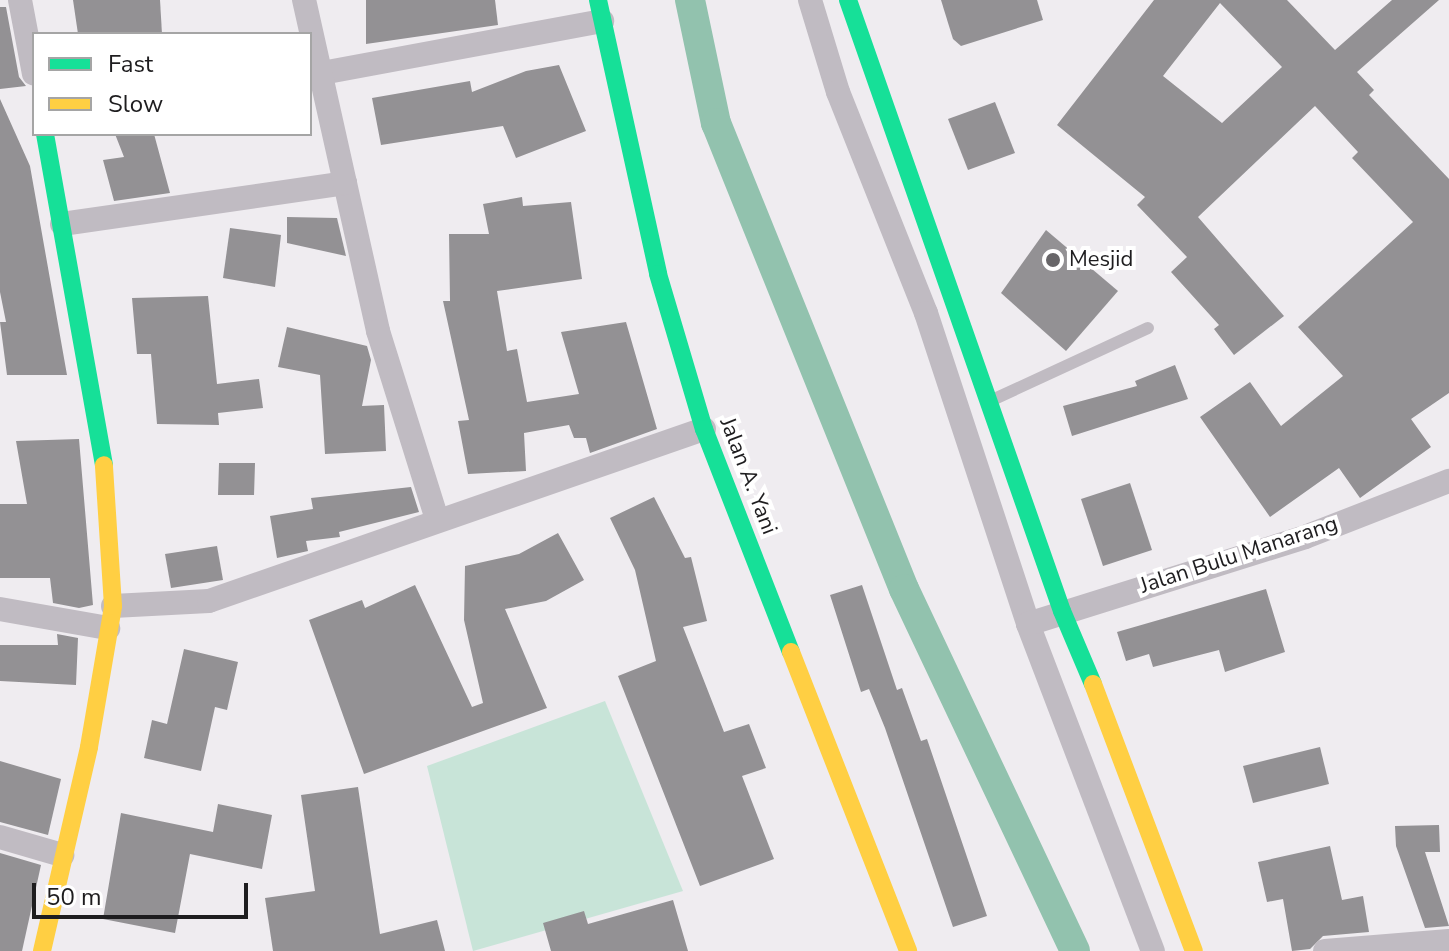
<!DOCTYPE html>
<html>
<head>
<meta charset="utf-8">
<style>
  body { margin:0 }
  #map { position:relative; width:1449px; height:951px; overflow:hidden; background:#efecf0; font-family:"Nunito Sans",sans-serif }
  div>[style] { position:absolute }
  .green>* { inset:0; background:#c8e4d8 }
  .canal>* { height:30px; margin:-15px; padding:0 15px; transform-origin:15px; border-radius:15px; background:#92c2ae }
  .building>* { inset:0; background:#939194 }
  .lane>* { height:12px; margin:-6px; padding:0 6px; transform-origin:6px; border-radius:6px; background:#c0bbc2 }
  .street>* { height:24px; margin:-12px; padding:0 12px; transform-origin:12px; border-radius:12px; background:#c0bbc2 }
  .fast>* { height:18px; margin:-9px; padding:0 9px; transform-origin:9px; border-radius:9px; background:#16e098 }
  .slow>* { height:18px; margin:-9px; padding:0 9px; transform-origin:9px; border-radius:9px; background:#ffcf43 }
  .dots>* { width:22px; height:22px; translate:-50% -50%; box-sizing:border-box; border:4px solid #fff; border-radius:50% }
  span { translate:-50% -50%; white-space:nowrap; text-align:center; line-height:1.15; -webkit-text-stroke:8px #fff; paint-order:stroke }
  .poi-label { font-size:22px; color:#1e1d1f }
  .left { translate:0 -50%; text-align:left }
  .street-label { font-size:22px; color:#1e1d1f }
  .legend { position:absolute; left:32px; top:32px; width:280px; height:104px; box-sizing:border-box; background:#fff; border:2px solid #a5a5a5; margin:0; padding:10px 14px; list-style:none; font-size:24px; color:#1e1d1f }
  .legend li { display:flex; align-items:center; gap:16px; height:40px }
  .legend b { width:40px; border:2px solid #a5a5a5 }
  .scale { position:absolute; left:32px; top:883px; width:216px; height:36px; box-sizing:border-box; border:4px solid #1e1d1f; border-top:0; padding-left:10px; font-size:24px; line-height:28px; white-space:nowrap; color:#1e1d1f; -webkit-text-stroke:6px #fff; paint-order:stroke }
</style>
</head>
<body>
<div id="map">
  <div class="green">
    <i style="clip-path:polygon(605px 701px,683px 891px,473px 951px,427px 766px)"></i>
  </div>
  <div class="canal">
    <i style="left:690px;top:0;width:126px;rotate:78.1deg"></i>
    <i style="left:716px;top:123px;width:502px;rotate:68.03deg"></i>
    <i style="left:904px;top:589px;width:400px;rotate:64.7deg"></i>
  </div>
  <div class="building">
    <i style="clip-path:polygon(73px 0,160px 0,162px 34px,78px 34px)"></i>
    <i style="clip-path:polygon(366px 0,495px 0,498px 25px,366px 44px)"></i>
    <i style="clip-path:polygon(941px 0,1037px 0,1043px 20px,961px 46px,953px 39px)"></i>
    <i style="clip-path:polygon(evenodd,1154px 0,1287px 0,1335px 50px,1392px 0,1439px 0,1357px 72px,1374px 90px,1369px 95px,1449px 179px,1449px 393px,1411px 419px,1431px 447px,1360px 498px,1339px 468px,1270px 517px,1200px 417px,1250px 382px,1281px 426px,1343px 376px,1298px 327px,1413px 222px,1352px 158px,1358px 152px,1315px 106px,1198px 217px,1284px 316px,1234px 355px,1214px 329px,1219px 325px,1171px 272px,1187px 257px,1137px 205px,1145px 197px,1057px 125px,1154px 0,1220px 3px,1282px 67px,1222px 123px,1163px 76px,1220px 3px)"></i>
    <i style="clip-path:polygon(0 7px,6px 7px,19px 77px,26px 86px,0 89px)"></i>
    <i style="clip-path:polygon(559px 65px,586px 131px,516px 158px,503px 126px,381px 145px,372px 98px,470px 81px,472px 92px,526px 71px)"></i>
    <i style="clip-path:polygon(0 99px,30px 166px,67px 375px,7px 375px,0 322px,6px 322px,0 292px)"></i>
    <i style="clip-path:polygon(995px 102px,1015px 153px,968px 170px,948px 119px)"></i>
    <i style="clip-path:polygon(115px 134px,154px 134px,170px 193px,114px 201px,103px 160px,124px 157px)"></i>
    <i style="clip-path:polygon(522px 197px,523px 206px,571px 202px,582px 279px,497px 291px,507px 351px,517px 349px,527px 402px,579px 394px,561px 332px,626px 322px,657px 429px,590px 453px,586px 438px,574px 438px,569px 425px,524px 433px,526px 471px,468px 474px,458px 421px,469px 420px,443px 301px,450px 301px,449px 234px,489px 234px,483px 204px)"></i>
    <i style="clip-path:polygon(287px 217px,337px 218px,346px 256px,287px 243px)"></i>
    <i style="clip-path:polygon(230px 228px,281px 235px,275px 287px,223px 278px)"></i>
    <i style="clip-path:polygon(1046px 230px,1118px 291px,1066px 351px,1001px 293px)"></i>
    <i style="clip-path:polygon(208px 296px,217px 384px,259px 379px,263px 408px,218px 413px,219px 425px,157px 424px,151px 354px,137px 354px,132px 298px)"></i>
    <i style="clip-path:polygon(287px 327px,367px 346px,371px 360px,362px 406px,384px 405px,386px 451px,325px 454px,320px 375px,278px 367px)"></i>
    <i style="clip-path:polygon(1175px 365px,1188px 399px,1072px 436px,1063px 406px,1137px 386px,1135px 381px)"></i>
    <i style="clip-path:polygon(79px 439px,93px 605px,79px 608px,53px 603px,50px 578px,0 578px,0 504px,27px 504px,16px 441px)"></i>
    <i style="clip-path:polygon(219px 463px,255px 463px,254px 495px,218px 495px)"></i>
    <i style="clip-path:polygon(1130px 483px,1152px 550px,1103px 566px,1081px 499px)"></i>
    <i style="clip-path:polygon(411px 487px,419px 512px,339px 532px,340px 537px,306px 541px,308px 551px,277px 558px,270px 516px,313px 509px,311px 498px)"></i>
    <i style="clip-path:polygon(654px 497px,685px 558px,691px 557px,707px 621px,683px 627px,724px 732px,749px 724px,766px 768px,742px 776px,774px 859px,700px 886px,618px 676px,656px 661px,635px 570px,610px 518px)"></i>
    <i style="clip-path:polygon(558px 533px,584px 580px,546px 601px,505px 609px,547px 708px,364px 774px,309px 620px,362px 600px,365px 608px,415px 585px,472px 707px,483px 703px,464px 620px,465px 566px,519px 554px)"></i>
    <i style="clip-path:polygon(217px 546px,223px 580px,171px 588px,165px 554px)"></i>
    <i style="clip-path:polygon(862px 585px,897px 690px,902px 688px,921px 741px,927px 739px,987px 916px,953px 927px,885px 728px,869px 689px,861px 692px,830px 595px)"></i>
    <i style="clip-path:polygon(1266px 589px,1285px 652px,1225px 672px,1219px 650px,1153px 667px,1149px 654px,1126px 661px,1117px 632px)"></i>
    <i style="clip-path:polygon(57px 634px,78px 638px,76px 685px,0 681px,0 645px,58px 645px)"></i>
    <i style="clip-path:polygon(184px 649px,238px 662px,227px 710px,215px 707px,201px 771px,144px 758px,152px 720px,167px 724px)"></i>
    <i style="clip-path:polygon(1320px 747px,1329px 784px,1253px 803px,1243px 766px)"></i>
    <i style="clip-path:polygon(0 761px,61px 779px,48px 835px,0 822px)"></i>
    <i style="clip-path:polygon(358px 787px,380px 934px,437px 920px,445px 951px,273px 951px,265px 898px,315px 891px,301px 795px)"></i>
    <i style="clip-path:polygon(218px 804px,272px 815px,262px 869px,190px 854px,175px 933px,103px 919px,121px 813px,213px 832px)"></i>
    <i style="clip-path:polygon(1439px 825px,1440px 852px,1425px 852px,1449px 926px,1425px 928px,1396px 846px,1395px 826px)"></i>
    <i style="clip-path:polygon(1330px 846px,1342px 900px,1363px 896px,1369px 932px,1323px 936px,1310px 949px,1292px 951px,1283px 899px,1267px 902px,1258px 862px)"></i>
    <i style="clip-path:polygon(0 853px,41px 865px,22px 951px,0 951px)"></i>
    <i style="clip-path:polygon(673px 900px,688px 951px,551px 951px,543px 923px,584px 911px,588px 924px)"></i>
  </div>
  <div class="lane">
    <i style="left:990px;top:401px;width:174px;rotate:-24.8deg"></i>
  </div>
  <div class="street">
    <i style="left:20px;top:0;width:75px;rotate:79.3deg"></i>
    <i style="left:810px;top:0;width:96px;rotate:73.1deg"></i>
    <i style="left:838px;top:92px;width:238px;rotate:68.3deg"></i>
    <i style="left:926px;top:313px;width:327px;rotate:71.8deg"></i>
    <i style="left:1028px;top:624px;width:350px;rotate:69.1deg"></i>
    <i style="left:322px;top:73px;width:285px;rotate:-10.5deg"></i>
    <i style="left:345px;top:183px;width:152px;rotate:77.4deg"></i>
    <i style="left:378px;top:331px;width:197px;rotate:72.6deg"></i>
    <i style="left:62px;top:224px;width:286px;rotate:-8.2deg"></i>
    <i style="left:345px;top:183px;width:188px;rotate:-102.6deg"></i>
    <i style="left:113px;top:606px;width:96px;rotate:-3deg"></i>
    <i style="left:209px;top:601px;width:524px;rotate:-19.16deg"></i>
    <i style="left:0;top:609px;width:110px;rotate:10deg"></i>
    <i style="left:1028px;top:624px;width:290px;rotate:-17.4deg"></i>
    <i style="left:1305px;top:537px;width:155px;rotate:-21.3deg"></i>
    <i style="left:0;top:837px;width:65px;rotate:16.2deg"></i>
    <i style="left:1325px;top:951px;width:124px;rotate:-4.6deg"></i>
  </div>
  <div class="fast">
    <i style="left:598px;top:0;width:280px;rotate:77.6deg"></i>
    <i style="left:658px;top:274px;width:162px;rotate:73.5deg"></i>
    <i style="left:704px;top:429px;width:239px;rotate:68.7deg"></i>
    <i style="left:848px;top:0;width:647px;rotate:70.7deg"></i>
    <i style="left:1062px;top:611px;width:79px;rotate:67deg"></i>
    <i style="left:45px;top:134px;width:336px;rotate:79.9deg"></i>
  </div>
  <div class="slow">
    <i style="left:791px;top:652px;width:321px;rotate:68.6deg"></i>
    <i style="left:1093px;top:684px;width:285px;rotate:69.3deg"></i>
    <i style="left:42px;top:951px;width:209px;rotate:-77deg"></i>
    <i style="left:89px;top:747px;width:143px;rotate:-80.3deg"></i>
    <i style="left:113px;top:606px;width:141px;rotate:-93.7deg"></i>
  </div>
  <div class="dots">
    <i style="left:1053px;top:260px;background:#676568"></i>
  </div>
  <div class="poi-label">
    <span class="left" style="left:1069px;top:260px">Mesjid</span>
  </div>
  <div class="street-label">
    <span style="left:748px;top:476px;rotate:69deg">Jalan A. Yani</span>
    <span style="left:1239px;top:555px;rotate:-18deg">Jalan Bulu Manarang</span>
  </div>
  <ul class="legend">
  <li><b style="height:10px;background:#16e098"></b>Fast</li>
  <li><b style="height:10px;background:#ffcf43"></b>Slow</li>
  </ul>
  <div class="scale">50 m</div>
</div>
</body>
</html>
